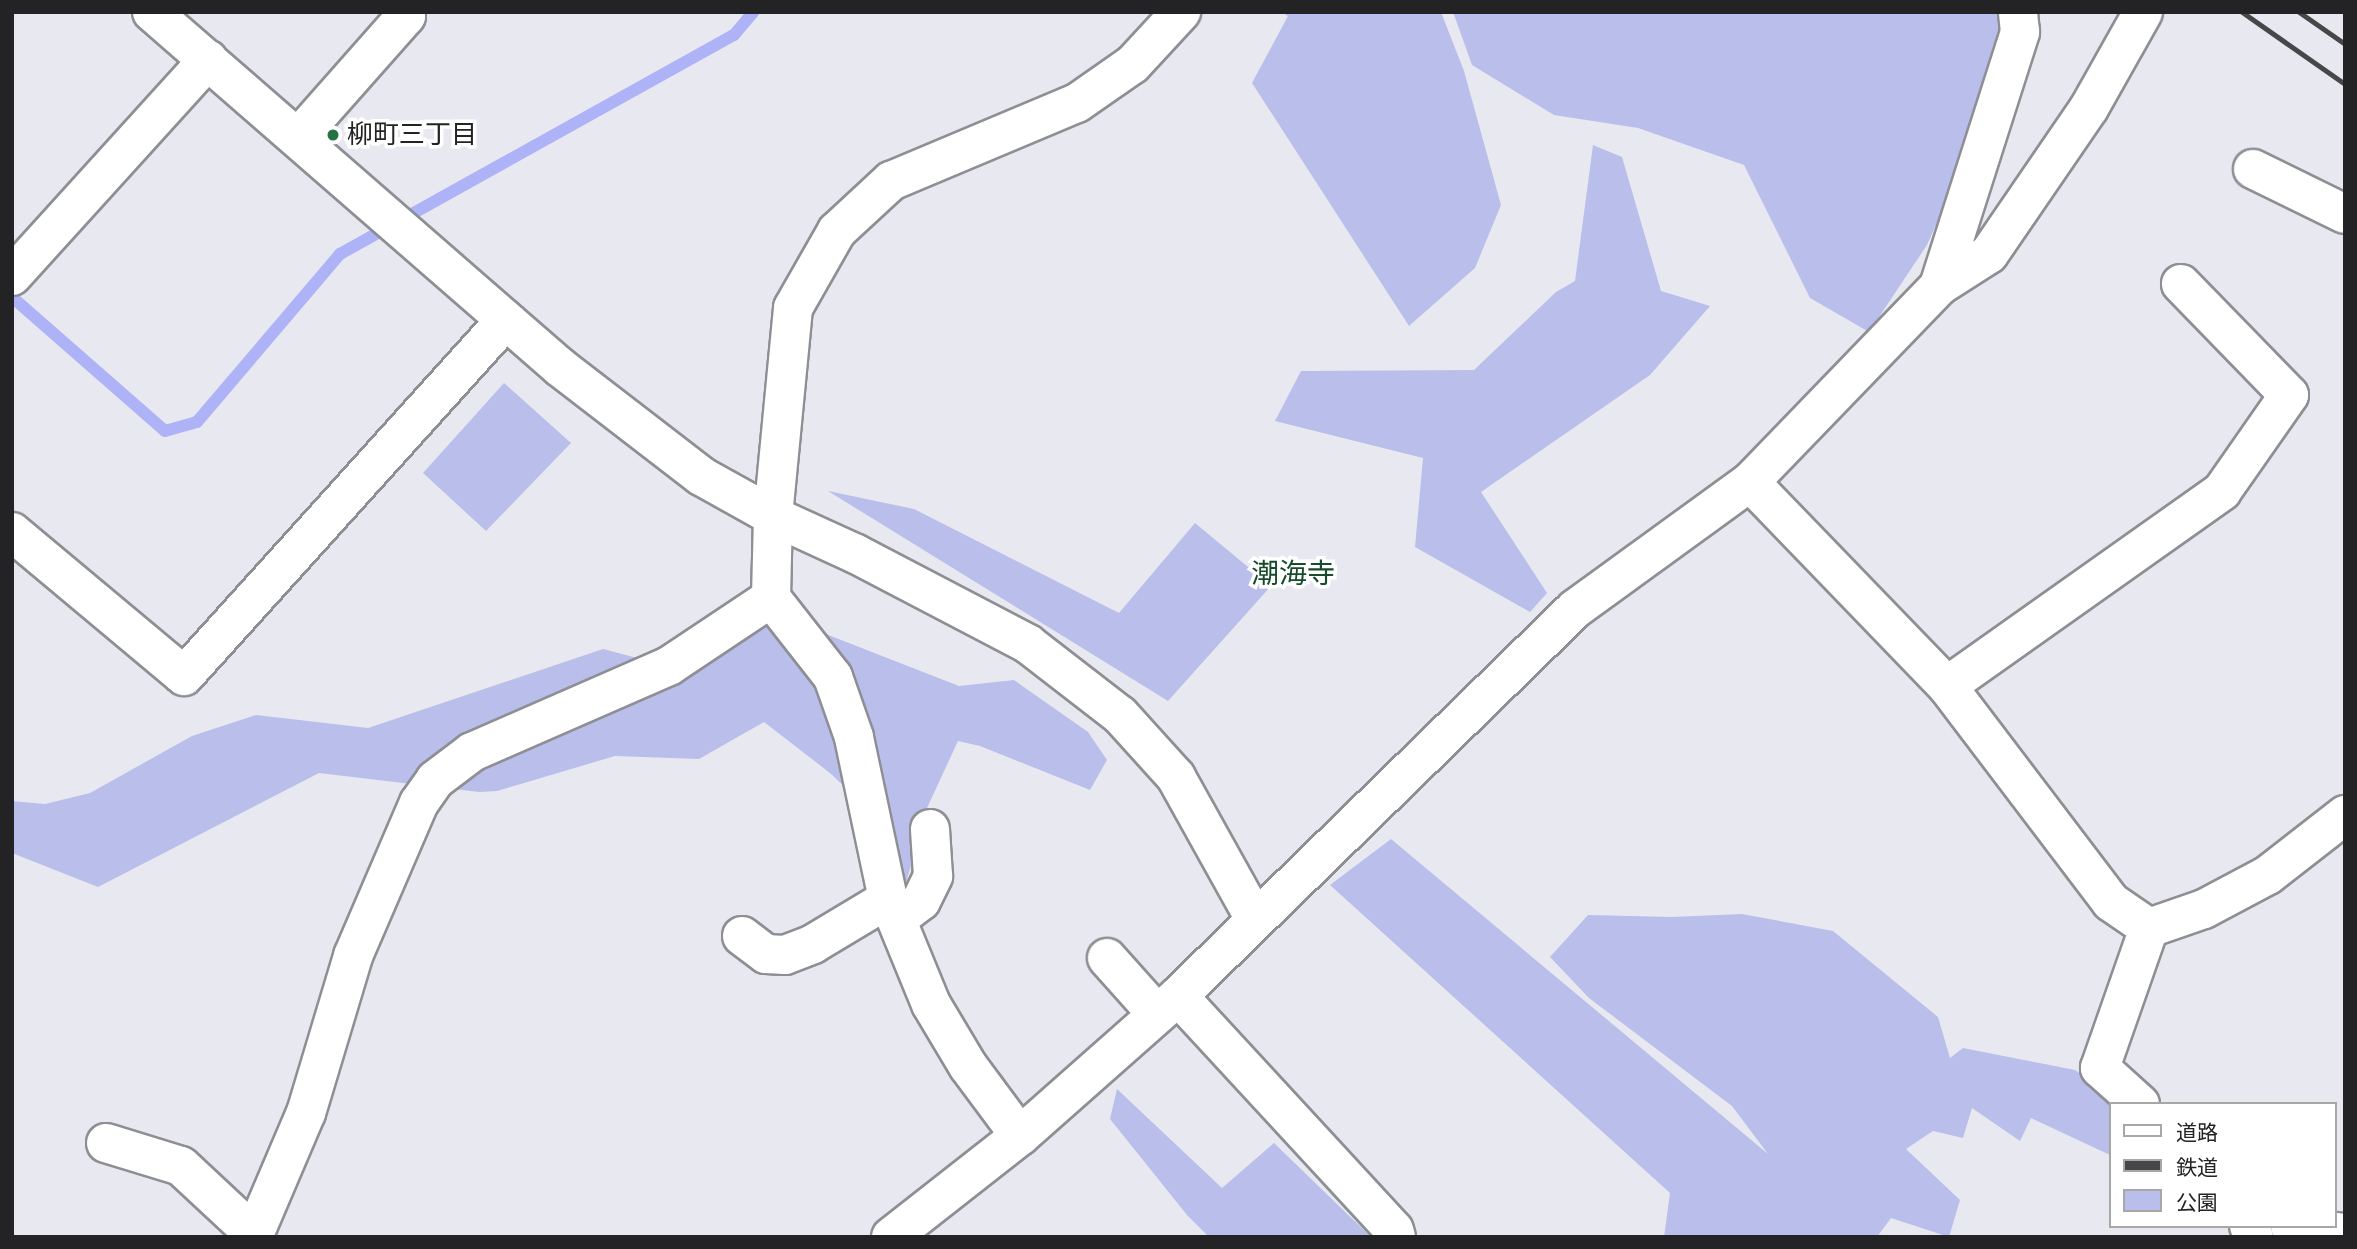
<!DOCTYPE html>
<html>
<head>
<meta charset="utf-8">
<style>
  body { margin:0 }
  #map { position:relative; width:2357px; height:1249px; overflow:hidden; background:#e8e9f0; font-family:Karla,"Noto Sans JP",sans-serif }
  div>[style] { position:absolute }
  .green>* { inset:0; background:#babeea }
  .stream>* { height:12px; margin:-6px; padding:0 6px; transform-origin:6px; border-radius:6px; background:#aeb3f8 }
  .roads { filter:drop-shadow(2px 0 #8e8f95) drop-shadow(-2px 0 #8e8f95) drop-shadow(0 2px #8e8f95) drop-shadow(0 -2px #8e8f95) }
  .minor>* { height:38px; margin:-19px; padding:0 19px; transform-origin:19px; border-radius:19px; background:#fff }
  .rail>* { height:5px; margin:-2.5px; padding:0 2.5px; transform-origin:2.5px; border-radius:2.5px; background:#47474a }
  .dots>* { width:19px; height:19px; translate:-50% -50%; box-sizing:border-box; border:4px solid #fff; border-radius:50% }
  span { translate:-50% -50%; white-space:nowrap; text-align:center; line-height:1.15; -webkit-text-stroke:7px #fff; paint-order:stroke }
  .poi-label { font-size:26px; color:#232325 }
  .left { translate:0 -50%; text-align:left }
  .neighbourhood-label { font-size:28px; color:#164c2b }
  .frame { position:absolute; inset:0; border:14px solid #232325; pointer-events:none }
  .legend { position:absolute; left:2109px; top:1102px; width:228px; height:126px; box-sizing:border-box; background:#fff; border:2px solid #a7a7a8; margin:0; padding:9px 12px; list-style:none; font-size:21px; color:#232325 }
  .legend li { display:flex; align-items:center; gap:14px; height:35px }
  .legend b { width:35px; border:2px solid #a7a7a8 }
</style>
</head>
<body>
<div id="map">
  <div class="green">
    <i style="clip-path:polygon(1281px 12px,1441px 12px,1464px 71px,1501px 205px,1475px 268px,1409px 326px,1252px 83px,1288px 16px)"></i>
    <i style="clip-path:polygon(1453px 12px,2003px 12px,1980px 126px,1927px 245px,1869px 332px,1810px 298px,1744px 165px,1638px 128px,1554px 115px,1472px 65px)"></i>
    <i style="clip-path:polygon(1593px 145px,1622px 157px,1661px 291px,1710px 306px,1650px 375px,1481px 492px,1547px 593px,1530px 612px,1415px 547px,1423px 458px,1275px 421px,1301px 371px,1474px 370px,1556px 292px,1575px 281px)"></i>
    <i style="clip-path:polygon(504px 383px,571px 443px,486px 531px,423px 473px)"></i>
    <i style="clip-path:polygon(828px 491px,914px 509px,1119px 613px,1195px 523px,1271px 586px,1168px 701px)"></i>
    <i style="clip-path:polygon(772px 613px,959px 686px,1014px 680px,1088px 732px,1107px 760px,1090px 790px,980px 746px,958px 741px,927px 808px,906px 883px,869px 810px,830px 773px,764px 722px,699px 759px,615px 756px,497px 791px,479px 792px,319px 773px,98px 887px,12px 853px,12px 801px,45px 804px,90px 793px,192px 736px,256px 715px,368px 728px,603px 649px,660px 664px)"></i>
    <i style="clip-path:polygon(1391px 839px,1768px 1154px,1732px 1106px,1589px 998px,1550px 957px,1588px 915px,1672px 917px,1742px 914px,1833px 931px,1938px 1017px,1950px 1058px,1963px 1048px,2075px 1070px,2118px 1099px,2124px 1104px,2110px 1104px,2110px 1155px,2031px 1118px,2020px 1141px,1972px 1108px,1963px 1138px,1933px 1131px,1906px 1149px,1960px 1200px,1949px 1237px,1891px 1218px,1877px 1237px,1664px 1237px,1670px 1193px,1330px 885px)"></i>
    <i style="clip-path:polygon(1117px 1089px,1222px 1188px,1274px 1143px,1371px 1237px,1209px 1237px,1187px 1215px,1110px 1119px)"></i>
  </div>
  <div class="stream">
    <i style="left:12px;top:297px;width:203px;rotate:41.2deg"></i>
    <i style="left:165px;top:431px;width:33px;rotate:-16deg"></i>
    <i style="left:197px;top:422px;width:221px;rotate:-49.6deg"></i>
    <i style="left:340px;top:254px;width:451px;rotate:-29.1deg"></i>
    <i style="left:734px;top:35px;width:30px;rotate:-50deg"></i>
  </div>
  <div class="roads">
    <div class="minor">
      <i style="left:152px;top:12px;width:542px;rotate:41.04deg"></i>
      <i style="left:561px;top:368px;width:177px;rotate:37.6deg"></i>
      <i style="left:701px;top:476px;width:82px;rotate:29.1deg"></i>
      <i style="left:773px;top:516px;width:91px;rotate:24.6deg"></i>
      <i style="left:856px;top:554px;width:194px;rotate:27.6deg"></i>
      <i style="left:1028px;top:644px;width:116px;rotate:37.7deg"></i>
      <i style="left:1120px;top:715px;width:84px;rotate:47.9deg"></i>
      <i style="left:1176px;top:777px;width:162px;rotate:60.9deg"></i>
      <i style="left:298px;top:138px;width:163px;rotate:-48.5deg"></i>
      <i style="left:406px;top:16px;width:6px;rotate:-135deg"></i>
      <i style="left:2253px;top:169px;width:102px;rotate:26.1deg"></i>
      <i style="left:12px;top:276px;width:292px;rotate:-47.8deg"></i>
      <i style="left:1939px;top:286px;width:267px;rotate:-72.3deg"></i>
      <i style="left:2020px;top:32px;width:20px;rotate:-96deg"></i>
      <i style="left:1750px;top:482px;width:284px;rotate:46deg"></i>
      <i style="left:1947px;top:686px;width:271px;rotate:52.8deg"></i>
      <i style="left:2111px;top:902px;width:46px;rotate:34.4deg"></i>
      <i style="left:2149px;top:928px;width:58px;rotate:-19.1deg"></i>
      <i style="left:2204px;top:909px;width:72px;rotate:-28deg"></i>
      <i style="left:2268px;top:875px;width:98px;rotate:-37.9deg"></i>
      <i style="left:12px;top:532px;width:224px;rotate:39.9deg"></i>
      <i style="left:184px;top:676px;width:480px;rotate:-47.9deg"></i>
      <i style="left:1947px;top:686px;width:337px;rotate:-35.3deg"></i>
      <i style="left:2222px;top:491px;width:117px;rotate:-55.1deg"></i>
      <i style="left:2289px;top:395px;width:155px;rotate:-134.2deg"></i>
      <i style="left:897px;top:919px;width:30px;rotate:-37deg"></i>
      <i style="left:921px;top:901px;width:28px;rotate:-64deg"></i>
      <i style="left:933px;top:876px;width:47px;rotate:-93.7deg"></i>
      <i style="left:742px;top:936px;width:30px;rotate:37deg"></i>
      <i style="left:766px;top:954px;width:19px;rotate:3deg"></i>
      <i style="left:785px;top:955px;width:30px;rotate:-21deg"></i>
      <i style="left:813px;top:944px;width:87px;rotate:-31deg"></i>
      <i style="left:1107px;top:958px;width:75px;rotate:48.2deg"></i>
      <i style="left:1178px;top:996px;width:318px;rotate:47.3deg"></i>
      <i style="left:1394px;top:1230px;width:7px;rotate:74deg"></i>
      <i style="left:2140px;top:1104px;width:54px;rotate:-138deg"></i>
      <i style="left:2100px;top:1068px;width:148px;rotate:-70.7deg"></i>
      <i style="left:1020px;top:1136px;width:87px;rotate:-126.6deg"></i>
      <i style="left:968px;top:1066px;width:72px;rotate:-120.8deg"></i>
      <i style="left:931px;top:1004px;width:113px;rotate:-112.3deg"></i>
      <i style="left:888px;top:899px;width:166px;rotate:-101.9deg"></i>
      <i style="left:854px;top:737px;width:64px;rotate:-109.3deg"></i>
      <i style="left:833px;top:677px;width:100px;rotate:-128.1deg"></i>
      <i style="left:771px;top:598px;width:82px;rotate:-88.6deg"></i>
      <i style="left:773px;top:516px;width:209px;rotate:-84.5deg"></i>
      <i style="left:793px;top:308px;width:89px;rotate:-60.3deg"></i>
      <i style="left:837px;top:231px;width:74px;rotate:-42.8deg"></i>
      <i style="left:891px;top:181px;width:202px;rotate:-22.8deg"></i>
      <i style="left:1077px;top:103px;width:68px;rotate:-34.9deg"></i>
      <i style="left:1133px;top:64px;width:71px;rotate:-47.3deg"></i>
      <i style="left:106px;top:1143px;width:78px;rotate:17deg"></i>
      <i style="left:181px;top:1166px;width:100px;rotate:43deg"></i>
      <i style="left:2249px;top:1226px;width:12px;rotate:66deg"></i>
      <i style="left:2290px;top:1226px;width:55px;rotate:7.3deg"></i>
      <i style="left:253px;top:1237px;width:135px;rotate:-66.9deg"></i>
      <i style="left:306px;top:1113px;width:164px;rotate:-73.3deg"></i>
      <i style="left:353px;top:956px;width:167px;rotate:-66.7deg"></i>
      <i style="left:419px;top:803px;width:28px;rotate:-55deg"></i>
      <i style="left:435px;top:780px;width:46px;rotate:-37.1deg"></i>
      <i style="left:472px;top:752px;width:215px;rotate:-23.6deg"></i>
      <i style="left:669px;top:666px;width:123px;rotate:-33.7deg"></i>
      <i style="left:891px;top:1237px;width:164px;rotate:-38.1deg"></i>
      <i style="left:1020px;top:1136px;width:211px;rotate:-41.5deg"></i>
      <i style="left:1178px;top:996px;width:554px;rotate:-44.27deg"></i>
      <i style="left:1575px;top:609px;width:216px;rotate:-36deg"></i>
      <i style="left:1750px;top:482px;width:272px;rotate:-46deg"></i>
      <i style="left:1939px;top:286px;width:59px;rotate:-32.6deg"></i>
      <i style="left:1989px;top:254px;width:177px;rotate:-55.6deg"></i>
      <i style="left:2089px;top:108px;width:110px;rotate:-60.6deg"></i>
    </div>
  </div>
  <div class="rail">
    <i style="left:2242px;top:12px;width:126px;rotate:35deg"></i>
    <i style="left:2299px;top:12px;width:56px;rotate:34.8deg"></i>
  </div>
  <div class="dots">
    <i style="left:333px;top:135px;background:#247343"></i>
  </div>
  <div class="poi-label">
    <span class="left" style="left:347px;top:135px">柳町三丁目</span>
  </div>
  <div class="neighbourhood-label">
    <span style="left:1293px;top:574px">潮海寺</span>
  </div>
  <div class="frame"></div>
  <ul class="legend">
  <li><b style="height:9px;background:#fff"></b>道路</li>
  <li><b style="height:9px;background:#47474a"></b>鉄道</li>
  <li><b style="height:19px;background:#babeea"></b>公園</li>
  </ul>
</div>
</body>
</html>
